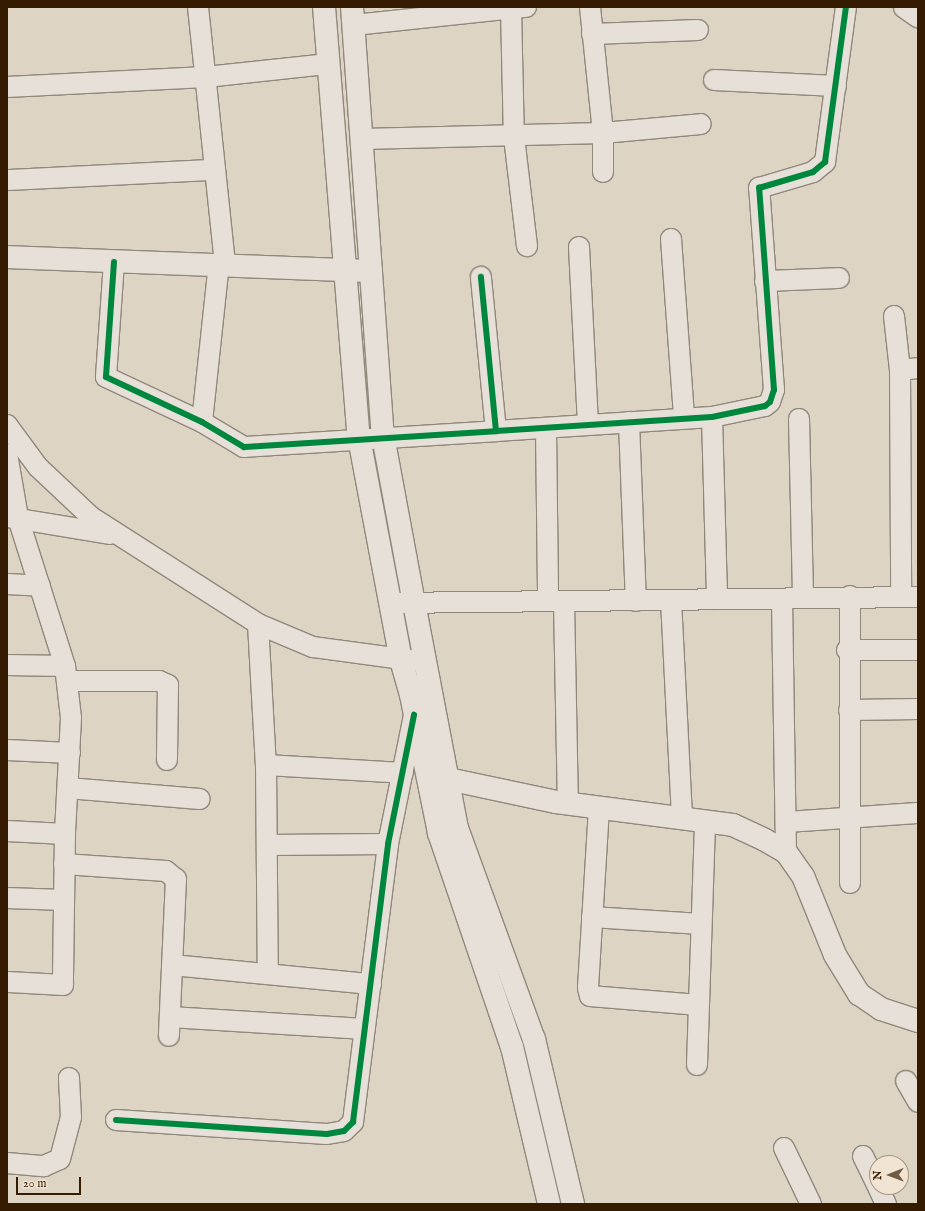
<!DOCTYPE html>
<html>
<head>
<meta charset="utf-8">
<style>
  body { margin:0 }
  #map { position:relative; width:925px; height:1211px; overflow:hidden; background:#ded4c4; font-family:"IM FELL English",serif }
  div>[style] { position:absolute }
  .roads { filter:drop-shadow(1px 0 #90887b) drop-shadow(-1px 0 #90887b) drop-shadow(0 1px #90887b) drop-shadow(0 -1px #90887b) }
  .minor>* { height:20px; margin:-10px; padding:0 10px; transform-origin:10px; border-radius:10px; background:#e6e0d8 }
  .tertiary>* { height:22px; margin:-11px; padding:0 11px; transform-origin:11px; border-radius:11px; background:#e6e0d8 }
  .secondary>* { height:22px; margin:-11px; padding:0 11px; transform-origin:11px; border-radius:11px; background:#e6e0d8 }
  .cycleway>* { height:6px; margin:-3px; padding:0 3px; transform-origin:3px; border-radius:3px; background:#00873e }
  span { translate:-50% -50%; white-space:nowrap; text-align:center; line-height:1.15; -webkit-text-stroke:4px #f1e4d2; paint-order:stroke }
  .frame { position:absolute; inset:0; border:8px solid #351c01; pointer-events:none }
  .north { position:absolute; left:869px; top:1155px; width:40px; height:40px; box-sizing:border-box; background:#f1e4d2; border:1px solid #a6947e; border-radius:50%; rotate:269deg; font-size:11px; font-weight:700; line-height:16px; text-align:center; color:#351c01 }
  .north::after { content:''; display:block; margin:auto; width:14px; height:18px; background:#705c45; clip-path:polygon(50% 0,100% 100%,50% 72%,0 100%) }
  .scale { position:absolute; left:16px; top:1177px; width:65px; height:18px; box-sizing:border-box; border:2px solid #351c01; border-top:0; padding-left:5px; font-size:12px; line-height:14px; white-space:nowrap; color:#351c01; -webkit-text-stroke:3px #f1e4d2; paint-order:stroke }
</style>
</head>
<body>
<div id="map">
  <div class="roads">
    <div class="minor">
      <i style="left:198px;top:7px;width:259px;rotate:84deg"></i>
      <i style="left:590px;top:7px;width:127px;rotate:84.1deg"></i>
      <i style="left:603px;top:133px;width:39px;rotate:90deg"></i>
      <i style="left:511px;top:9px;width:128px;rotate:88.7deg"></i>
      <i style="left:514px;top:137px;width:110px;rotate:83.2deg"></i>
      <i style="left:354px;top:25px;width:173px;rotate:-6deg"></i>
      <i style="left:592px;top:34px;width:106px;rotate:-2.2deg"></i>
      <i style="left:714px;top:80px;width:122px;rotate:2.8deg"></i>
      <i style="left:7px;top:87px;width:199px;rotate:-2.9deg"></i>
      <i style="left:206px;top:77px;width:123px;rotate:-6.1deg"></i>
      <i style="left:362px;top:139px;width:241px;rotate:-1.4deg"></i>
      <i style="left:603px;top:133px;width:98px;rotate:-5.2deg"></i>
      <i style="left:7px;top:180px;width:208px;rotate:-2.8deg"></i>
      <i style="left:671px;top:239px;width:179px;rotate:85.8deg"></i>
      <i style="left:579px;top:247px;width:178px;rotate:87.1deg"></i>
      <i style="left:114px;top:262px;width:115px;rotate:94deg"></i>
      <i style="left:106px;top:377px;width:106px;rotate:25.1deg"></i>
      <i style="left:202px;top:422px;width:49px;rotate:30.8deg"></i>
      <i style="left:244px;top:447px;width:253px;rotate:-3.6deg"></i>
      <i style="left:496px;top:431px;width:155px;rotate:-95.6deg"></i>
      <i style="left:765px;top:281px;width:74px;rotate:-2.3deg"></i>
      <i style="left:894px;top:316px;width:54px;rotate:83.7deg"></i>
      <i style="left:900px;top:370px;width:227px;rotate:89.7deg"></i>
      <i style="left:900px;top:370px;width:18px;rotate:-6deg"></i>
      <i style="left:712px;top:417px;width:182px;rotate:88.4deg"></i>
      <i style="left:799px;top:419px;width:179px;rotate:88.7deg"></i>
      <i style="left:202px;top:422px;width:159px;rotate:-83.9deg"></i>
      <i style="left:629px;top:422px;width:179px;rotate:87.8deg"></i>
      <i style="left:7px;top:425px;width:52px;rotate:53.6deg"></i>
      <i style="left:38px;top:467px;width:73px;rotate:43.3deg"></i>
      <i style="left:91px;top:517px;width:198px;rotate:32.6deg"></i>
      <i style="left:258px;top:624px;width:60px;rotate:22.7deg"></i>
      <i style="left:313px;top:647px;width:104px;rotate:7.7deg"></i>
      <i style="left:546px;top:428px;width:173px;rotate:89.3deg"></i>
      <i style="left:496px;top:431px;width:216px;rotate:-3.7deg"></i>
      <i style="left:712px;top:417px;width:54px;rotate:-11.7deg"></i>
      <i style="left:765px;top:406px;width:6px;rotate:-39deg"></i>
      <i style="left:770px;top:402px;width:13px;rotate:-72deg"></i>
      <i style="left:774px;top:390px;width:203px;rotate:-94.2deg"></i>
      <i style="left:759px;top:188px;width:56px;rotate:-16.5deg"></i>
      <i style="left:813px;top:172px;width:16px;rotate:-40deg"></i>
      <i style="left:825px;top:162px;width:156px;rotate:-82.3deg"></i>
      <i style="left:7px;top:454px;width:65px;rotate:80.2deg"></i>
      <i style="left:18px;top:518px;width:155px;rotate:72.4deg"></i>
      <i style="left:65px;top:666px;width:52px;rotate:83.4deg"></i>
      <i style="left:71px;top:718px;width:116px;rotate:93deg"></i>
      <i style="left:65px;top:834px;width:151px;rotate:90.8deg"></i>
      <i style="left:63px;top:985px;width:56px;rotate:-176.9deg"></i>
      <i style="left:7px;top:517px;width:104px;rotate:9.4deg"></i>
      <i style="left:7px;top:584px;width:33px;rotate:3deg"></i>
      <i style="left:850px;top:596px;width:287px;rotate:90deg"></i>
      <i style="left:782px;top:599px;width:253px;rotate:89.1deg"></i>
      <i style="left:671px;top:600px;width:218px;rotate:87.1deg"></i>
      <i style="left:564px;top:601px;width:202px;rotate:88.9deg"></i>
      <i style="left:390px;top:603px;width:528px;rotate:-0.65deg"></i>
      <i style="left:258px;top:624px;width:141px;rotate:86.8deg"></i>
      <i style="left:266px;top:765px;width:209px;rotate:89.5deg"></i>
      <i style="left:847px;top:650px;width:71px"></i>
      <i style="left:7px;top:665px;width:58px;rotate:1deg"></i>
      <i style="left:68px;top:681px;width:91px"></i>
      <i style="left:159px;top:681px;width:10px;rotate:24deg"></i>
      <i style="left:168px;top:685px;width:75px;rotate:90.8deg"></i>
      <i style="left:849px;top:710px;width:69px;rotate:-0.8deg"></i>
      <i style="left:7px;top:750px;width:63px;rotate:2.7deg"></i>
      <i style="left:266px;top:765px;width:137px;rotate:3.3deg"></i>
      <i style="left:68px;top:788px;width:132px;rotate:4.8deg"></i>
      <i style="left:599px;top:808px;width:180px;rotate:93.5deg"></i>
      <i style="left:588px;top:988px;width:8px;rotate:76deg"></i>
      <i style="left:590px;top:996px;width:109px;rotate:4.7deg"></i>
      <i style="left:786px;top:822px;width:132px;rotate:-3.9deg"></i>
      <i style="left:7px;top:831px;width:58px;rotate:3deg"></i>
      <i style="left:267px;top:845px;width:121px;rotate:-0.5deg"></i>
      <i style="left:64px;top:864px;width:102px;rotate:3.9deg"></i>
      <i style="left:166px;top:871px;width:13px;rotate:39deg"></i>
      <i style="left:176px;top:879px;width:157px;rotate:92.6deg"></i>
      <i style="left:7px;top:898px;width:57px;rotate:2deg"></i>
      <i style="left:592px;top:917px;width:109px;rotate:3.7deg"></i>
      <i style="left:172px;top:965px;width:200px;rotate:5.5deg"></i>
      <i style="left:170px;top:1017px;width:195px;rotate:3.5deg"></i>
      <i style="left:697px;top:1065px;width:244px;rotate:-88.1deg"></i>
      <i style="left:906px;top:1081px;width:24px;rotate:60deg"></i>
      <i style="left:116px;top:1120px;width:211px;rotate:3.8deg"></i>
      <i style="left:327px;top:1134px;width:17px;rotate:-10deg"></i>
      <i style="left:344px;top:1131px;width:13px;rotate:-45deg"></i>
      <i style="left:353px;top:1122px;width:280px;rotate:-82.8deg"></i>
      <i style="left:388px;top:844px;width:132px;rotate:-78.6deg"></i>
      <i style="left:784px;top:1148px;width:62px;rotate:64.3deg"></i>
      <i style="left:863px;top:1156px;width:32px;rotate:64deg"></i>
      <i style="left:7px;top:1163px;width:37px;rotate:5deg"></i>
      <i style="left:44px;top:1166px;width:17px;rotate:-24deg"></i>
      <i style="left:60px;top:1159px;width:43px;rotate:-75.3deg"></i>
      <i style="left:71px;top:1117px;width:39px;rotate:-93deg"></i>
      <i style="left:878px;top:1187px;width:19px;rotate:65deg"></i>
    </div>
    <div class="tertiary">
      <i style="left:905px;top:7px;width:16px;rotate:35deg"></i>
      <i style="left:7px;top:257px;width:364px;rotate:2.2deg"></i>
      <i style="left:429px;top:779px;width:19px"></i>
      <i style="left:448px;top:779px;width:110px;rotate:12deg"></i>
      <i style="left:556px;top:802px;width:178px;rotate:7.4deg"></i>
      <i style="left:733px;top:825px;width:35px;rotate:25deg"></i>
      <i style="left:765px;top:840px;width:24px;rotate:30deg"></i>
      <i style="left:786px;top:852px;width:29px;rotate:55deg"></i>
      <i style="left:803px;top:876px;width:85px;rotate:67.9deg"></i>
      <i style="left:835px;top:955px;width:46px;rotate:58.4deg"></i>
      <i style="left:859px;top:994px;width:27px;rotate:34deg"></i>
      <i style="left:881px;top:1009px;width:39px;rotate:18deg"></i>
    </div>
    <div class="secondary">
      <i style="left:324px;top:7px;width:432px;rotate:85.4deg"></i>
      <i style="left:359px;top:438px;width:226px;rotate:79.3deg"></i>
      <i style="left:401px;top:660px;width:36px;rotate:74deg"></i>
      <i style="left:411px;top:695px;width:141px;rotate:78.5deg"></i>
      <i style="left:439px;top:833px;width:226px;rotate:71.2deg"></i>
      <i style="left:512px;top:1047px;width:161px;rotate:76.7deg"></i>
      <i style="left:352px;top:7px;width:430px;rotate:85.9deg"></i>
      <i style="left:383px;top:436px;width:170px;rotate:79.5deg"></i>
      <i style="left:414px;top:603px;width:229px;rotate:79.2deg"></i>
      <i style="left:457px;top:828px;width:225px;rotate:70deg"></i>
      <i style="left:534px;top:1039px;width:170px;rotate:76.7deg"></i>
    </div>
  </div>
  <div class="cycleway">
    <i style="left:114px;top:262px;width:115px;rotate:94deg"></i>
    <i style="left:106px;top:377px;width:106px;rotate:25.1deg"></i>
    <i style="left:202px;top:422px;width:49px;rotate:30.8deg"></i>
    <i style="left:244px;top:447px;width:253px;rotate:-3.6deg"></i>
    <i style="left:496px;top:431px;width:155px;rotate:-95.6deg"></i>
    <i style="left:496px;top:431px;width:216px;rotate:-3.7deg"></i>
    <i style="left:712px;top:417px;width:54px;rotate:-11.7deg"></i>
    <i style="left:765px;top:406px;width:6px;rotate:-39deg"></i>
    <i style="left:770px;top:402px;width:13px;rotate:-72deg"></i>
    <i style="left:774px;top:390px;width:203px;rotate:-94.2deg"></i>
    <i style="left:759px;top:188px;width:56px;rotate:-16.5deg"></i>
    <i style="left:813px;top:172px;width:16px;rotate:-40deg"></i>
    <i style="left:825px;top:162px;width:156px;rotate:-82.3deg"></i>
    <i style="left:116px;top:1120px;width:211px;rotate:3.8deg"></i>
    <i style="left:327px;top:1134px;width:17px;rotate:-10deg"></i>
    <i style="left:344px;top:1131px;width:13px;rotate:-45deg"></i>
    <i style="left:353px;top:1122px;width:280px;rotate:-82.8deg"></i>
    <i style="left:388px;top:844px;width:132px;rotate:-78.6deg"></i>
  </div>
  <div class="frame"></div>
  <div class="north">N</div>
  <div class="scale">20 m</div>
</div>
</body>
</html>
